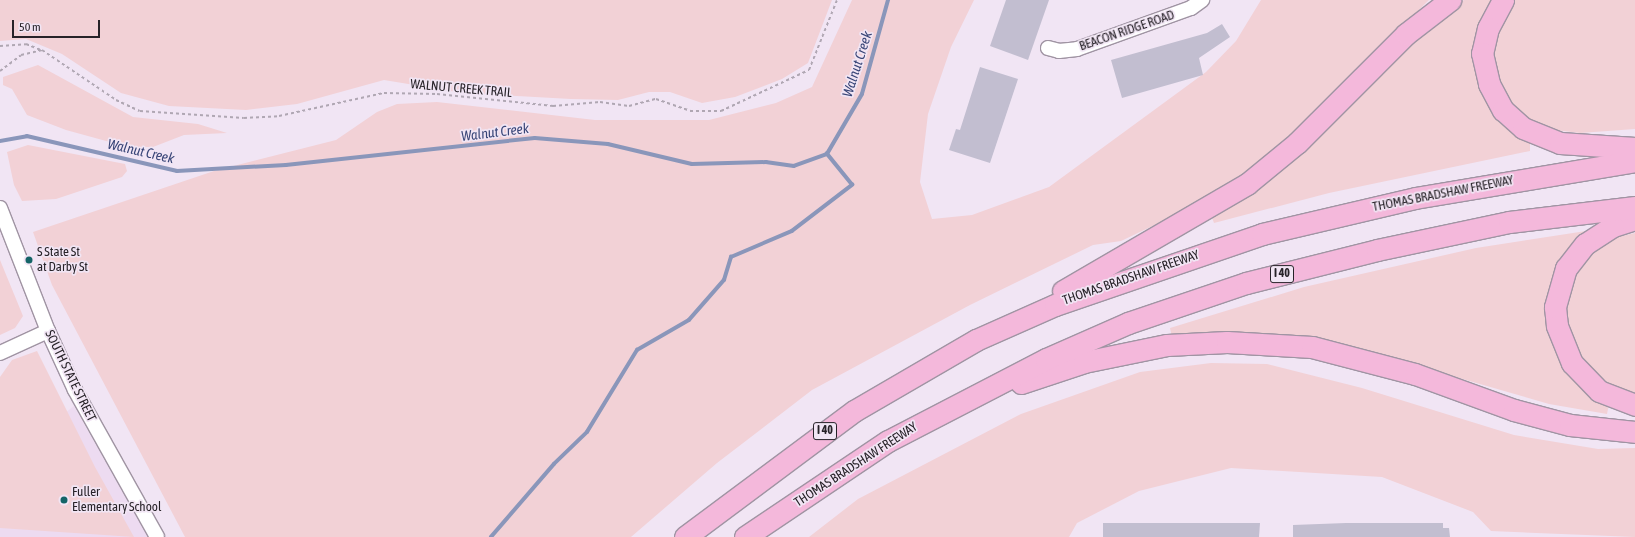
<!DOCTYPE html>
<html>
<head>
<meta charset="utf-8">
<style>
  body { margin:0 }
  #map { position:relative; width:1635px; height:537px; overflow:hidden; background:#f1e5f4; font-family:"Asap Condensed",sans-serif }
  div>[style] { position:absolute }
  .built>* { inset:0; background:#eddbf1 }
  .green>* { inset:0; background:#f2d1d6 }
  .stream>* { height:3.5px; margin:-1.75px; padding:0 1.75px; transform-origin:1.75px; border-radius:1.75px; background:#8a96ba }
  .building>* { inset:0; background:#c2bed0 }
  .path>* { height:2px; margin-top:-1px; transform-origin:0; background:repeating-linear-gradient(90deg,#b0a7b3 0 3px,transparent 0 6px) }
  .roads { filter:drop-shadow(1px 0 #a094a3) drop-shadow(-1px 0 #a094a3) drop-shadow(0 1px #a094a3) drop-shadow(0 -1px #a094a3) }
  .minor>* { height:14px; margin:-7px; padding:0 7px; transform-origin:7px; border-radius:7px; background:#fff }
  .highway>* { height:21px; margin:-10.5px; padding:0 10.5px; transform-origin:10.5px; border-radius:10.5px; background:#f4b8db }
  .dots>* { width:11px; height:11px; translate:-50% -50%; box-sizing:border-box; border:2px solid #f1e5f4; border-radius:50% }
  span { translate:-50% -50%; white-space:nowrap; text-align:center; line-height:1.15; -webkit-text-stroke:3.5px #f1e5f4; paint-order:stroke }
  .shield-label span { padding:1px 3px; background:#f1e5f4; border:1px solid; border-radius:3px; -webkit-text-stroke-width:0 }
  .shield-label { font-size:12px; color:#272228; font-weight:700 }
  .street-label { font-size:13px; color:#272228 }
  .poi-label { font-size:13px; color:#272228 }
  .left { translate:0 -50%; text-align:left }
  .water-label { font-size:14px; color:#384577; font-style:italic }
  .scale { position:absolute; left:12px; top:20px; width:88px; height:18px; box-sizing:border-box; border:2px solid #272228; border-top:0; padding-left:5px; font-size:12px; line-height:14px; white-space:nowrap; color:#272228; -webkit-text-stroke:3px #f1e5f4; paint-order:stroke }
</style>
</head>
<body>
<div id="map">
  <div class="built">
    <i style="clip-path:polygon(74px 406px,148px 537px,0 537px,0 463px)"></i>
  </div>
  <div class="green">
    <i style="clip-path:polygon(0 0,832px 0,808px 63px,782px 79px,735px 97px,702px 103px,670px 92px,649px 92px,618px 100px,571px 99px,463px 93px,384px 80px,297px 104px,246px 110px,169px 106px,121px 93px,62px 54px,26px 39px,0 41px)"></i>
    <i style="clip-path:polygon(852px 0,974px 0,951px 47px,928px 114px,920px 182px,932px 219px,972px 215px,1049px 187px,1206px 72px,1236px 41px,1261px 0,1429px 0,1260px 165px,1203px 202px,1121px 241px,1093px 245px,970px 305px,812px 390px,717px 463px,631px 537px,185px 537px,52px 285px,33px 232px,214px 171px,336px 140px,377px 112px,397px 104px,437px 102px,595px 120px,709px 120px,776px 103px,812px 87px)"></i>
    <i style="clip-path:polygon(1464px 0,1493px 0,1485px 11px,1478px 32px,1478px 77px,1487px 103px,1511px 131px,1530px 143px,1530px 151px,1329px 193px,1214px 223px,1211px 215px,1444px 13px)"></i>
    <i style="clip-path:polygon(1511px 0,1635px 0,1635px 129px,1580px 133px,1538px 128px,1505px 100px,1490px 63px,1499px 16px)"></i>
    <i style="clip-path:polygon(38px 65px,133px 117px,198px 124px,227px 133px,184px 135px,153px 147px,128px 147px,66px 130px,27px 115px,12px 89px,3px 85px,3px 77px)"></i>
    <i style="clip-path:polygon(28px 145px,125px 164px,127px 171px,122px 177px,56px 199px,22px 201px,14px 185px,7px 152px)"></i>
    <i style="clip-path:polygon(1586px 231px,1578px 239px,1550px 312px,1609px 404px,1607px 414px,1549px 404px,1407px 363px,1172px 337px,1170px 328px,1304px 287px,1476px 248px)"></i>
    <i style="clip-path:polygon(1635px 233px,1635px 395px,1610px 386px,1580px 359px,1564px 311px,1572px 281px,1586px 255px,1613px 238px)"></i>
    <i style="clip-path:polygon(0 260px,23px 316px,15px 328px,0 335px)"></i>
    <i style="clip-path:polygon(37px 351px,95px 467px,134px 537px,0 528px,0 377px,12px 360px)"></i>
    <i style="clip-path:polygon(1211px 363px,1267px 364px,1362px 388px,1514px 435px,1598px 449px,1635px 448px,1635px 537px,1491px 531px,1473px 512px,1382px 477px,1231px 468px,1139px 491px,1077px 523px,1069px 537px,809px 537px,858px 499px,1021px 414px,1140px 372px)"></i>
  </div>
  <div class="stream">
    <i style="left:0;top:141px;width:27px;rotate:-10deg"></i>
    <i style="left:27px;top:136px;width:154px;rotate:13.1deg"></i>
    <i style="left:177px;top:171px;width:109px;rotate:-3.2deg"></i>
    <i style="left:286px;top:165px;width:250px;rotate:-6.2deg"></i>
    <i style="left:535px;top:138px;width:73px;rotate:4.7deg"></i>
    <i style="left:608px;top:144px;width:86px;rotate:13.4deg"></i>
    <i style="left:692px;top:164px;width:74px;rotate:-1.5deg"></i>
    <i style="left:766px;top:162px;width:28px;rotate:8deg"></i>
    <i style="left:794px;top:166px;width:35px;rotate:-20deg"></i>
    <i style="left:827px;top:154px;width:69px;rotate:-59.7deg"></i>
    <i style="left:862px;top:94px;width:98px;rotate:-74.5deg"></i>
    <i style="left:491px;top:537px;width:96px;rotate:-49.2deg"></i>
    <i style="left:554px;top:464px;width:46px;rotate:-44.1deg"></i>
    <i style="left:587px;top:432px;width:96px;rotate:-58.6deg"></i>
    <i style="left:637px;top:350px;width:60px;rotate:-30deg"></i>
    <i style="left:689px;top:320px;width:53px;rotate:-48.8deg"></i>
    <i style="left:724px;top:280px;width:24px;rotate:-73deg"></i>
    <i style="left:731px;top:257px;width:66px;rotate:-23.1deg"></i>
    <i style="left:792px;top:231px;width:76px;rotate:-37.5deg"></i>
    <i style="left:852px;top:185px;width:40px;rotate:-129deg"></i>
  </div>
  <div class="building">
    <i style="clip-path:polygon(1006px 0,1049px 0,1028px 60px,990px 46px)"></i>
    <i style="clip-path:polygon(1222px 24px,1230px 37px,1199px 58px,1203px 75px,1122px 98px,1111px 60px,1207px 33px)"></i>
    <i style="clip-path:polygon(980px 67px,1018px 79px,990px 163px,949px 150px,956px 129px,960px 130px)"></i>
    <i style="clip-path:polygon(1103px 523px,1260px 523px,1259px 537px,1103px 537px)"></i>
    <i style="clip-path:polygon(1346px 523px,1443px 523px,1443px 528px,1449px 528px,1450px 537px,1293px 537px,1293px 525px)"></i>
  </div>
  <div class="path">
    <i style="left:0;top:46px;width:26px;rotate:-4deg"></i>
    <i style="left:26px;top:44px;width:16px;rotate:22deg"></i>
    <i style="left:0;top:71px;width:26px;rotate:-37deg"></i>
    <i style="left:21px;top:55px;width:22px;rotate:-13deg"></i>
    <i style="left:42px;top:50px;width:89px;rotate:34deg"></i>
    <i style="left:116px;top:100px;width:26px;rotate:25deg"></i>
    <i style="left:140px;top:111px;width:104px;rotate:3.9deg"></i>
    <i style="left:244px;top:118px;width:35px;rotate:-3deg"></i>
    <i style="left:279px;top:116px;width:107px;rotate:-12.4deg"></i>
    <i style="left:384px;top:93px;width:53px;rotate:1.1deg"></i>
    <i style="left:437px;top:94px;width:117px;rotate:5.9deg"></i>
    <i style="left:553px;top:106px;width:47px;rotate:-4.9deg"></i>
    <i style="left:600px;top:102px;width:29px;rotate:8deg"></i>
    <i style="left:629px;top:106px;width:28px;rotate:-15deg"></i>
    <i style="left:656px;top:99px;width:36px;rotate:19deg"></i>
    <i style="left:690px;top:111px;width:31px"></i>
    <i style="left:721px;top:111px;width:97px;rotate:-25deg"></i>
    <i style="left:809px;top:70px;width:75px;rotate:-68.2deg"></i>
  </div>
  <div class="roads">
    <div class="minor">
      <i style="left:1048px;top:48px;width:11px;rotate:15deg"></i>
      <i style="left:1059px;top:51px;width:18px;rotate:-6deg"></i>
      <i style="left:1077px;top:49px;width:121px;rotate:-19.8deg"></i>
      <i style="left:1191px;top:8px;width:14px;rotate:-36deg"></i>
      <i style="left:0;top:208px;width:132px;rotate:68.7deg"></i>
      <i style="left:48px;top:331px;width:65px;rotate:65.4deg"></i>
      <i style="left:75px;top:390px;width:168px;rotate:60.8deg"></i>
      <i style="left:0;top:353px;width:53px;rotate:-24.6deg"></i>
    </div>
    <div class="highway">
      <i style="left:1503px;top:0;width:32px;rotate:118deg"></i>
      <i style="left:1488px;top:28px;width:26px;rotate:103deg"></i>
      <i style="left:1482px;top:53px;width:32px;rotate:77deg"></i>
      <i style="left:1489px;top:84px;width:30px;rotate:62deg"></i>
      <i style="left:1503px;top:110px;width:27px;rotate:42deg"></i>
      <i style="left:1523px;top:128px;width:40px;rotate:22deg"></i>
      <i style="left:1560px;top:143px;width:75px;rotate:3.8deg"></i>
      <i style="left:1635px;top:219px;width:23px;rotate:162deg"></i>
      <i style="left:1613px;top:226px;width:33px;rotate:147deg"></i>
      <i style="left:1585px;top:244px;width:31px;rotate:128deg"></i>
      <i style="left:1566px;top:268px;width:41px;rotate:105.8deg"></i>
      <i style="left:1555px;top:307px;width:19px;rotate:84deg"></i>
      <i style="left:1557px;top:326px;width:40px;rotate:68deg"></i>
      <i style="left:1572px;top:363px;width:39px;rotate:46deg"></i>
      <i style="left:1599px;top:391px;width:39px;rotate:21deg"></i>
      <i style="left:1063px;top:291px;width:213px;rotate:-30.2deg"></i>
      <i style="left:1247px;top:184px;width:65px;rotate:-39.4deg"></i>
      <i style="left:1297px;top:143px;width:154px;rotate:-45deg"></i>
      <i style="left:1406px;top:34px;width:56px;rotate:-37.7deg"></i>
      <i style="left:1021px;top:383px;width:66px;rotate:-18.4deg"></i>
      <i style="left:1084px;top:362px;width:85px;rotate:-11.6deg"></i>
      <i style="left:1167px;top:345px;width:60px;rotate:-2.9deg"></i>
      <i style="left:1227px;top:342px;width:85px;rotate:3.4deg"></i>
      <i style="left:1312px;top:347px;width:106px;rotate:14.7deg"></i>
      <i style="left:1415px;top:374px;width:105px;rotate:20deg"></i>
      <i style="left:1514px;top:410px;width:58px;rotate:15deg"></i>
      <i style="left:1570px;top:425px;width:65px;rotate:6.1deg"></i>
      <i style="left:685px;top:537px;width:211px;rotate:-36.7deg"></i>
      <i style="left:854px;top:411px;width:141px;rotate:-30.2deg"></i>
      <i style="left:976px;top:340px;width:86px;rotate:-23.9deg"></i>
      <i style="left:1055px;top:305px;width:219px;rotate:-18.9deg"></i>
      <i style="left:1262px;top:234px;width:157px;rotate:-13.2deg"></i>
      <i style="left:1415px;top:198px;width:223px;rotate:-9.5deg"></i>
      <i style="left:745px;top:537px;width:172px;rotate:-33.9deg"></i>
      <i style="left:888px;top:441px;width:178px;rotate:-27.4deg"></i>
      <i style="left:1046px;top:359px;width:90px;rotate:-23.7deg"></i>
      <i style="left:1128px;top:323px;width:125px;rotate:-18.7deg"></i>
      <i style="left:1246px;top:283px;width:135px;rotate:-14.1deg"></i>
      <i style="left:1377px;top:250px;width:135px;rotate:-12deg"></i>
      <i style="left:1509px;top:222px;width:127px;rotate:-6.8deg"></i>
    </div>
  </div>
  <div class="dots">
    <i style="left:29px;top:260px;background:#146467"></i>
    <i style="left:64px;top:500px;background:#146467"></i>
  </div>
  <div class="shield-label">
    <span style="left:1282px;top:274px">I 40</span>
    <span style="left:825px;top:431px">I 40</span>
  </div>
  <div class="street-label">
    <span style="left:1127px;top:31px;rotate:-19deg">BEACON RIDGE ROAD</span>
    <span style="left:461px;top:89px;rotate:5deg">WALNUT CREEK TRAIL</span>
    <span style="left:1443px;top:194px;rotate:-11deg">THOMAS BRADSHAW FREEWAY</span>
    <span style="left:1131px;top:278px;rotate:-19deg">THOMAS BRADSHAW FREEWAY</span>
    <span style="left:70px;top:376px;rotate:64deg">SOUTH STATE STREET</span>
    <span style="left:856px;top:465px;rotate:-33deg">THOMAS BRADSHAW FREEWAY</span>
  </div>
  <div class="poi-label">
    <span class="left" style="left:37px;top:260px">S State St<br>at Darby St</span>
    <span class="left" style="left:72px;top:500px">Fuller<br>Elementary School</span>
  </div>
  <div class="water-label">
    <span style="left:857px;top:64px;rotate:-72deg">Walnut Creek</span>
    <span style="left:495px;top:132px;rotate:-7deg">Walnut Creek</span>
    <span style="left:141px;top:151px;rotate:13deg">Walnut Creek</span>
  </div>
  <div class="scale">50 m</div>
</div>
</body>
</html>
